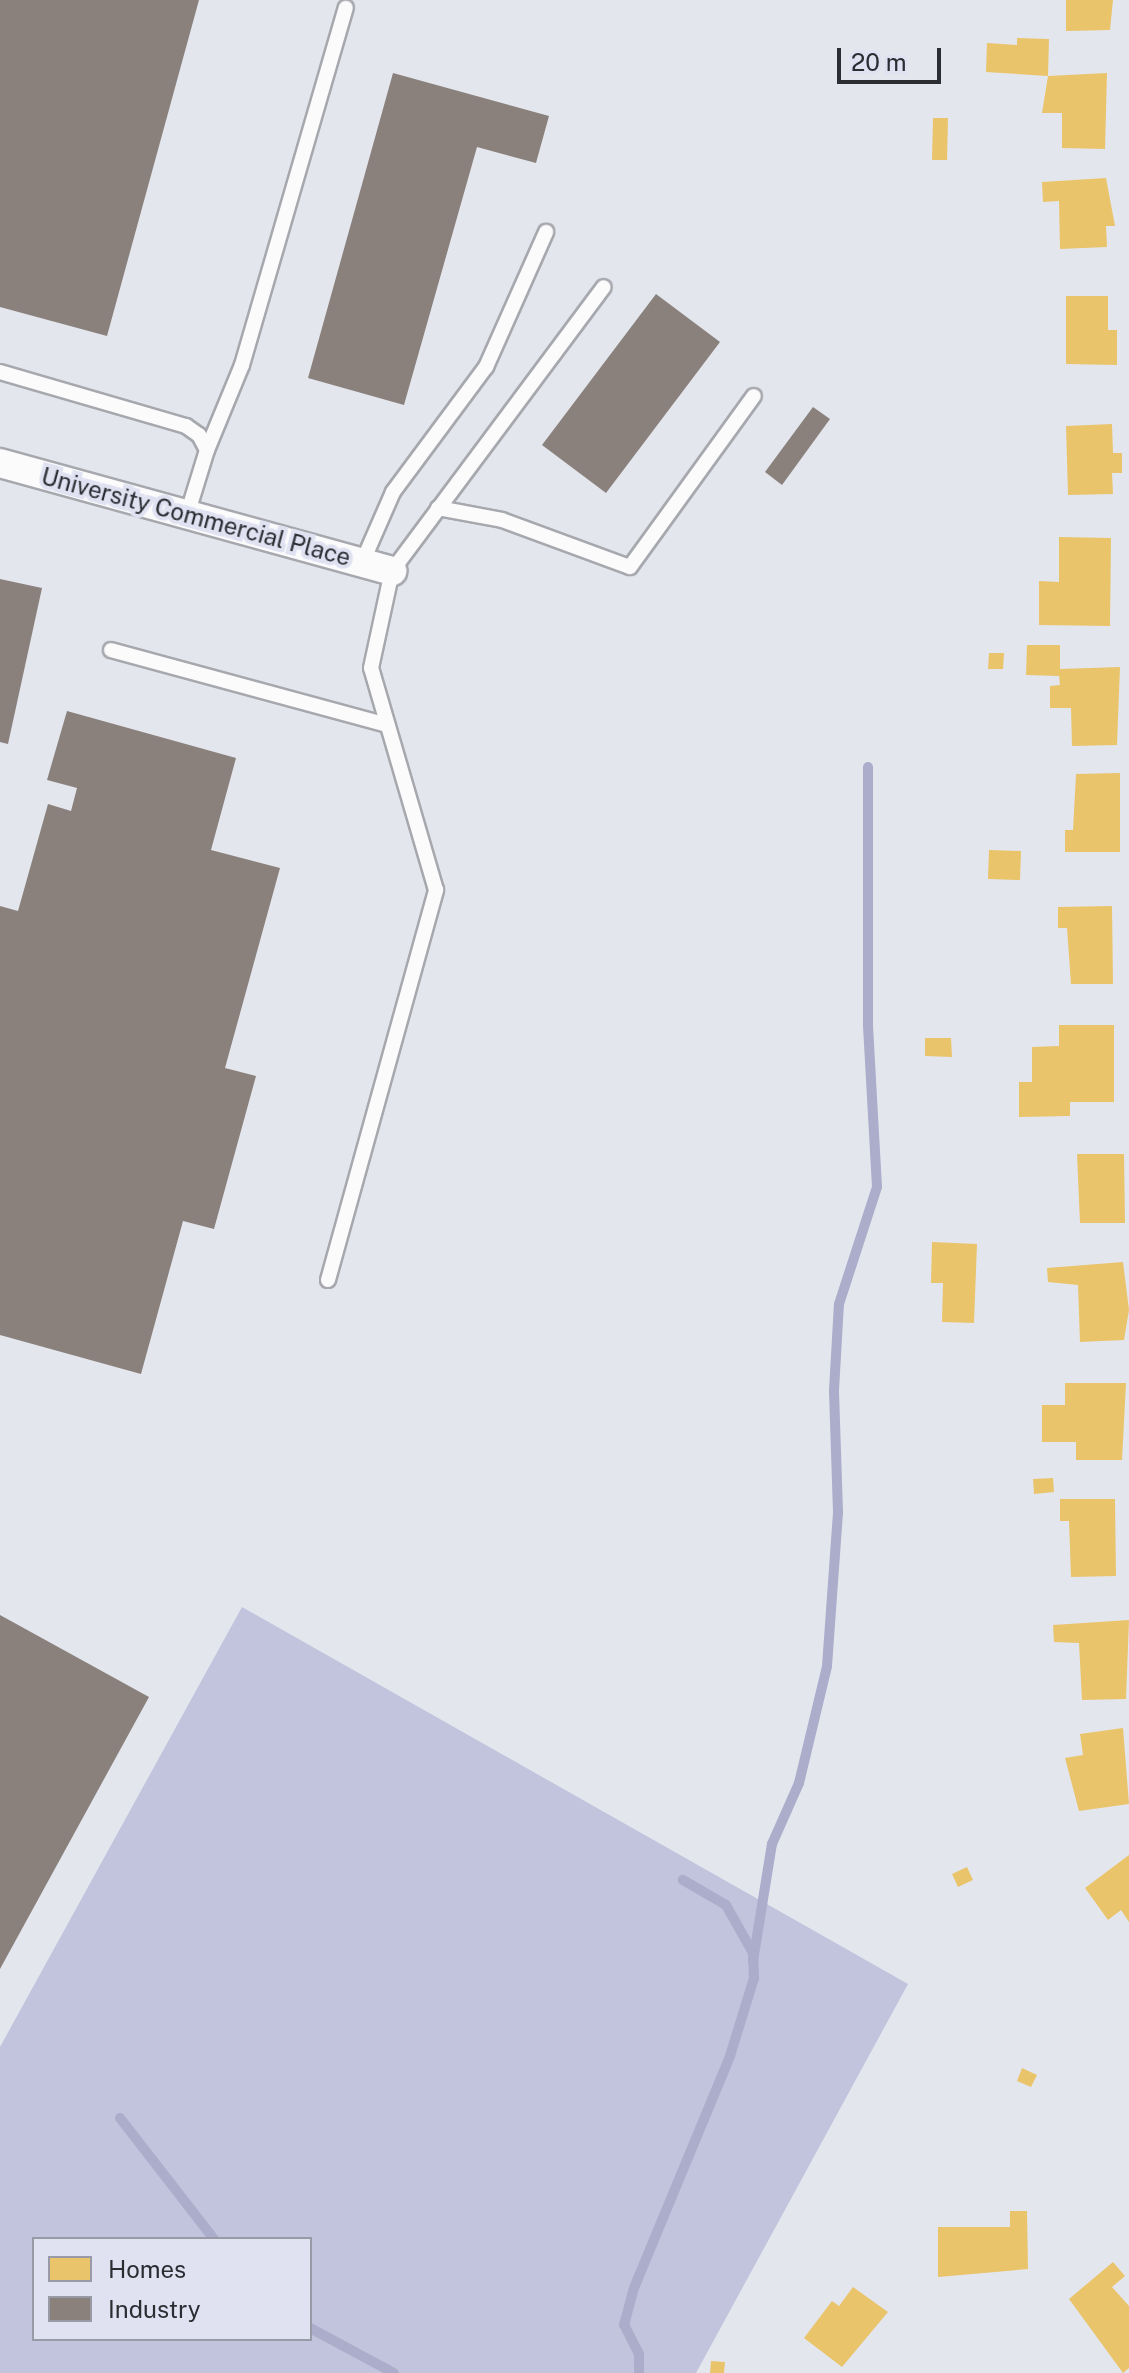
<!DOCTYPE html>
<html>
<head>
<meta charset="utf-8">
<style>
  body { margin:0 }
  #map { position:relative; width:1129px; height:2373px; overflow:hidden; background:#e4e6ee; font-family:"Public Sans",sans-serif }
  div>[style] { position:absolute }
  .forest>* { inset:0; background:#c1c4dc }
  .homes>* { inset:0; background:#e9c46a }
  .industry>* { inset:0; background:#8a817c }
  .stream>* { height:10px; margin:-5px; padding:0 5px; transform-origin:5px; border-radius:5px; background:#abadca }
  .roads { filter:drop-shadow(2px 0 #a7a8ae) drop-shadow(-2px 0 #a7a8ae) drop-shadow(0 2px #a7a8ae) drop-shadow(0 -2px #a7a8ae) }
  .lane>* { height:14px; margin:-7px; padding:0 7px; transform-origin:7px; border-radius:7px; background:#fbfbfc }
  .street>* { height:28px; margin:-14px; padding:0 14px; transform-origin:14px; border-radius:14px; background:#fbfbfc }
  span { translate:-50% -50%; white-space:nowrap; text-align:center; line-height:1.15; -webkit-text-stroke:8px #e0e2f2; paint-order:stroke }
  .street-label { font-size:24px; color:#2c2d33 }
  .legend { position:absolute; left:32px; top:2237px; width:280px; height:104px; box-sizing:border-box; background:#e0e2f2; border:2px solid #989aa6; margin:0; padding:10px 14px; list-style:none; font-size:24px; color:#2c2d33 }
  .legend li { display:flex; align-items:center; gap:16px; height:40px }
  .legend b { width:40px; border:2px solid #989aa6 }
  .scale { position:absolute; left:837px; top:48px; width:104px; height:36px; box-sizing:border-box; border:4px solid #2c2d33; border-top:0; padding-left:10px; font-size:24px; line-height:28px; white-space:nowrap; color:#2c2d33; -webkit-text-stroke:6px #e0e2f2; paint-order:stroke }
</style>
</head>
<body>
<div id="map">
  <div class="forest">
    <i style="clip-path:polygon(evenodd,242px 1607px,908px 1984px,696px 2373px,0 2373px,0 2047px,242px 1607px,34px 2239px,310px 2239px,310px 2339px,34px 2339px,34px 2239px)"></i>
  </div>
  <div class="homes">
    <i style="clip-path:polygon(1066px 0,1113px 0,1110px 30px,1066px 31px)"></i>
    <i style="clip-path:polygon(1017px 38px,1049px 39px,1048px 76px,986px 72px,987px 43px,1017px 45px)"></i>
    <i style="clip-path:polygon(1107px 73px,1105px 149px,1062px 148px,1062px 113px,1042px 113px,1048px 76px)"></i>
    <i style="clip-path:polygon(933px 118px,948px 118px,947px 160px,932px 160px)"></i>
    <i style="clip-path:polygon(1106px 178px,1115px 226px,1106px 226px,1107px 247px,1060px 249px,1059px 201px,1043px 202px,1042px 182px)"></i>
    <i style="clip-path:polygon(1066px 296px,1108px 296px,1108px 330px,1117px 330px,1117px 365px,1066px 364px)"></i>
    <i style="clip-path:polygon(1112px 424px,1113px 453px,1122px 453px,1122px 473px,1112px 473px,1113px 494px,1068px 495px,1066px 426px)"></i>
    <i style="clip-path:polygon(1059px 537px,1111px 538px,1110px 626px,1039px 625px,1039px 581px,1059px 582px)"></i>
    <i style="clip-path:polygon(1027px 645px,1060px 645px,1060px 669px,1120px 667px,1117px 745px,1072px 746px,1071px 708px,1050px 708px,1050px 686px,1060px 685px,1059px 676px,1026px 675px)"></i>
    <i style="clip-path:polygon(989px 653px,1004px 653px,1003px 669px,988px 669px)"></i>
    <i style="clip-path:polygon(1120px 773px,1120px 852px,1065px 852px,1065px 830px,1073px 830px,1076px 774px)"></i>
    <i style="clip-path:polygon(989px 850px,1021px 851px,1020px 880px,988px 879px)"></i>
    <i style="clip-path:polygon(1112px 906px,1113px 984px,1071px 984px,1067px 928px,1058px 928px,1058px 907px)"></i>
    <i style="clip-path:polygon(1059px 1025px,1114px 1025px,1114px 1102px,1070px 1102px,1070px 1116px,1019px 1117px,1019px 1082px,1032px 1082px,1032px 1047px,1059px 1046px)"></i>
    <i style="clip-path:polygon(925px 1038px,951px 1038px,952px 1057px,925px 1056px)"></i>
    <i style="clip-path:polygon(1077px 1154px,1124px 1154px,1125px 1223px,1080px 1223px)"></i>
    <i style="clip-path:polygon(932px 1242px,977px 1244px,974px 1323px,942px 1322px,943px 1283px,931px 1283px)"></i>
    <i style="clip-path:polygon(1123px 1262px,1129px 1310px,1124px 1340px,1080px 1342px,1078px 1285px,1048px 1282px,1047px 1268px)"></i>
    <i style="clip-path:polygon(1065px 1383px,1126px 1383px,1122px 1460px,1076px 1460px,1076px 1442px,1042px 1442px,1042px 1405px,1065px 1405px)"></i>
    <i style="clip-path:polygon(1053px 1478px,1054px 1492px,1034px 1494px,1033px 1479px)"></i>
    <i style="clip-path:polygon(1060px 1499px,1115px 1499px,1116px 1576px,1071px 1577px,1069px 1521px,1060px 1521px)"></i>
    <i style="clip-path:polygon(1129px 1620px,1126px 1699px,1082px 1700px,1079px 1643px,1054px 1642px,1053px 1625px)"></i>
    <i style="clip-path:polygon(1123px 1728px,1129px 1804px,1079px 1811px,1065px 1758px,1083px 1755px,1080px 1734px)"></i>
    <i style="clip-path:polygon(1129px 1855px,1129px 1922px,1121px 1910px,1108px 1920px,1085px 1888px)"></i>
    <i style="clip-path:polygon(967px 1867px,973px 1880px,958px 1887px,952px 1874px)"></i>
    <i style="clip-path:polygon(1022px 2068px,1037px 2075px,1031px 2087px,1017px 2081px)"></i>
    <i style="clip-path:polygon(1010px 2211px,1027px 2211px,1028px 2269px,938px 2277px,938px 2227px,1010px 2227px)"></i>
    <i style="clip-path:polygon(1113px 2262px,1125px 2276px,1112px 2287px,1129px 2306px,1129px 2368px,1123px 2373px,1069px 2299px)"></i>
    <i style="clip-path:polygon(853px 2287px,888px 2312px,842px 2367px,804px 2338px,832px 2301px,839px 2306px)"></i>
    <i style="clip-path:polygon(711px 2361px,725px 2362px,724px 2373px,710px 2373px)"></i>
  </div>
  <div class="industry">
    <i style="clip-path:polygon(0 0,199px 0,107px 336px,0 307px)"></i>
    <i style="clip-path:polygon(393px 73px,549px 116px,536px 163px,477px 147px,404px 405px,308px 378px)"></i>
    <i style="clip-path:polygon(656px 294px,720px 342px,606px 493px,542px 445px)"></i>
    <i style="clip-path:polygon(813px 407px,830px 419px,782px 485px,765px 472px)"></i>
    <i style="clip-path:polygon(0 579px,42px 588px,8px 744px,0 742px)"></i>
    <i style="clip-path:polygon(67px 711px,236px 758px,211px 850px,280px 868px,225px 1068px,256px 1076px,214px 1229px,183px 1221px,141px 1374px,0 1335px,0 906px,18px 911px,48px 804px,71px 811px,77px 788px,47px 780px)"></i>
    <i style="clip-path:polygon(0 1615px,149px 1697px,0 1969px)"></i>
  </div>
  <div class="stream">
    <i style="left:753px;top:1961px;width:119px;rotate:-80.8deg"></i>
    <i style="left:772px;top:1844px;width:67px;rotate:-66.1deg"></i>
    <i style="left:799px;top:1783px;width:120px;rotate:-76.5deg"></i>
    <i style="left:827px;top:1666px;width:154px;rotate:-85.9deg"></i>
    <i style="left:838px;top:1512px;width:122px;rotate:-91.9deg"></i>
    <i style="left:834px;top:1390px;width:86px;rotate:-86.7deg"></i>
    <i style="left:839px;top:1304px;width:123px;rotate:-72deg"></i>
    <i style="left:877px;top:1187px;width:162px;rotate:-93.2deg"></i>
    <i style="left:868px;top:1025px;width:258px;rotate:-90deg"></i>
    <i style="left:120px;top:2118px;width:153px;rotate:52.2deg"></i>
    <i style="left:310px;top:2328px;width:95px;rotate:28.2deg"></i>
    <i style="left:639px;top:2373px;width:19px;rotate:-90deg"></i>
    <i style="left:639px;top:2354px;width:33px;rotate:-117deg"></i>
    <i style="left:624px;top:2325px;width:38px;rotate:-75deg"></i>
    <i style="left:634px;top:2288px;width:251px;rotate:-67.5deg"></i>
    <i style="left:730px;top:2056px;width:82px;rotate:-72.9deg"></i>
    <i style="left:754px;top:1978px;width:25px;rotate:-92deg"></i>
    <i style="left:753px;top:1953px;width:55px;rotate:-119.4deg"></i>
    <i style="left:726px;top:1905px;width:50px;rotate:-149.8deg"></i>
  </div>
  <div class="roads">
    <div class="lane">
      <i style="left:0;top:372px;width:194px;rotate:16.2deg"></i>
      <i style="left:186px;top:426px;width:16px;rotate:35deg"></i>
      <i style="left:199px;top:435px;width:17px;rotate:62deg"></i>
      <i style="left:207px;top:450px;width:68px;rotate:107.1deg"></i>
      <i style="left:207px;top:450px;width:92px;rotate:-67.6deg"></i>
      <i style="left:242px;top:365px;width:372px;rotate:-73.8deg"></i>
      <i style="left:438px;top:508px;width:65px;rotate:10.6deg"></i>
      <i style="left:502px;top:520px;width:136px;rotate:20.2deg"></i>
      <i style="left:630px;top:567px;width:211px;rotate:-54.1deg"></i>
      <i style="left:362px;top:563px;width:77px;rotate:-66.4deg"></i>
      <i style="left:393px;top:492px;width:156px;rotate:-53.4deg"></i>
      <i style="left:486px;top:367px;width:148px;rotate:-66deg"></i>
      <i style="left:111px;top:650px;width:286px;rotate:15.2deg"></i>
      <i style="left:328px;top:1280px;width:405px;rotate:-74.5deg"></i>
      <i style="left:436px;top:890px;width:231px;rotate:-106.3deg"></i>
      <i style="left:371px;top:668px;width:99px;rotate:-77.8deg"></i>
      <i style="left:392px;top:571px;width:354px;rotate:-53.3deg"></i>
    </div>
    <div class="street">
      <i style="left:0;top:463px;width:407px;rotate:15.4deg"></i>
    </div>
  </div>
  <div class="street-label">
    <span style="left:196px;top:517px;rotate:15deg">University Commercial Place</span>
  </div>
  <ul class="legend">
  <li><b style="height:22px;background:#e9c46a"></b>Homes</li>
  <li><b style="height:22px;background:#8a817c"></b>Industry</li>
  </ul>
  <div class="scale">20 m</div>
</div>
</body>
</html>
